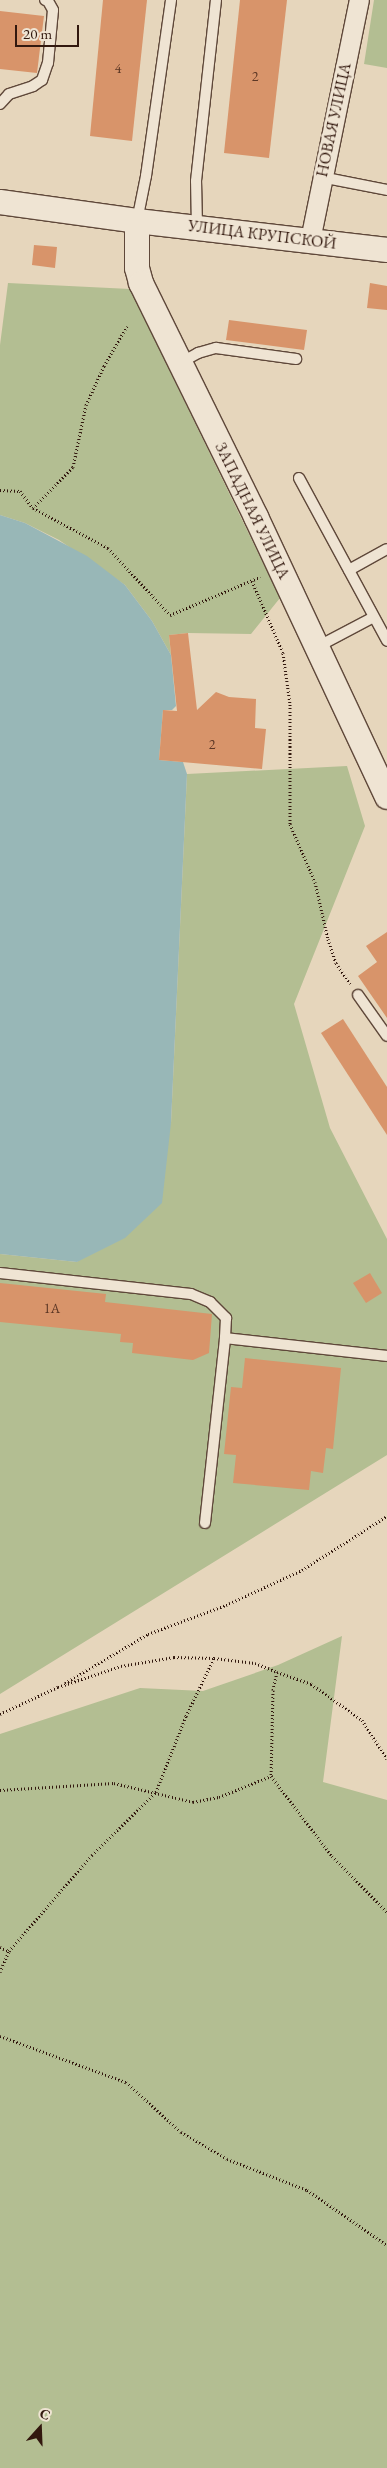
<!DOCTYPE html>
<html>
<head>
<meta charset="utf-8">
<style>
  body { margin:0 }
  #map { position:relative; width:387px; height:2468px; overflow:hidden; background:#e6d6bc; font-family:"EB Garamond",serif }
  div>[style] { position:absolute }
  .green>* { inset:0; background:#b3be92 }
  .water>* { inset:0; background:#98b7b7 }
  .building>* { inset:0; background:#d8946a }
  .path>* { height:3px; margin-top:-1.5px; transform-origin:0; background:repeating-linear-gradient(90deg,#32180e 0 1px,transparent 0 3.5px) }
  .roads { filter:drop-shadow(1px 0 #5f483a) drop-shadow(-1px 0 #5f483a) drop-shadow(0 1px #5f483a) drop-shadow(0 -1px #5f483a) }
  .service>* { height:10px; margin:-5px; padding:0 5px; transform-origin:5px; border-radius:5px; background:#efe4d3 }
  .minor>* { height:19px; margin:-9.5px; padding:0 9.5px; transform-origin:9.5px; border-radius:9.5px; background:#efe4d3 }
  .tertiary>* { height:24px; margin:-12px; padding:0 12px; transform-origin:12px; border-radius:12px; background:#efe4d3 }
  span { translate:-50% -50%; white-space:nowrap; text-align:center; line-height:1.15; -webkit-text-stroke:5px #efe4d3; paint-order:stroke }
  .number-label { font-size:14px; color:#5c3725 }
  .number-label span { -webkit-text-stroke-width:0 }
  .street-label { font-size:16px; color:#32180e }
  .north { position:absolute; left:15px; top:2403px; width:50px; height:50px; -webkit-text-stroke:4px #efe4d3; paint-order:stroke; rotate:20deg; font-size:14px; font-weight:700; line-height:20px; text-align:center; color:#32180e }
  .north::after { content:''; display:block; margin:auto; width:18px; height:22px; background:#32180e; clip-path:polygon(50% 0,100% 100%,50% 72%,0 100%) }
  .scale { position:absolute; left:15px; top:25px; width:64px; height:22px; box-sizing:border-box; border:2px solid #32180e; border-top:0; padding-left:6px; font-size:15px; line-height:18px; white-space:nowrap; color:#32180e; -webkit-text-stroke:4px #efe4d3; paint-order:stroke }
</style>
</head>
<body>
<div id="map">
  <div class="green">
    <i style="clip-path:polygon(374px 0,387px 0,387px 68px,364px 64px)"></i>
    <i style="clip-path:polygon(8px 283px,130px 289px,280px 598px,251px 634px,188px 633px,169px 635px,171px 655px,152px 621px,125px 585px,59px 540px,25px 523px,0 515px,0 345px)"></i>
    <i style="clip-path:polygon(347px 766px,365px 826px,294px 1004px,330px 1128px,387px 1239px,387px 1455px,0 1694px,0 1254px,77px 1262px,171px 1123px,187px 774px)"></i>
    <i style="clip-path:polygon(342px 1636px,323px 1782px,387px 1800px,387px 2468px,0 2468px,0 1734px,140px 1688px,203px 1691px,278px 1665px)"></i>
  </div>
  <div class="water">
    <i style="clip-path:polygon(0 515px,25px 523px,87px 556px,125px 585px,152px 621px,171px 655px,176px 706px,172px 710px,163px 710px,159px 760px,183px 762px,187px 774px,171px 1123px,162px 1203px,125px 1238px,77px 1262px,0 1254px)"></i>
  </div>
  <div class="building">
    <i style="clip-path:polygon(103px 0,147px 0,132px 141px,90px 136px)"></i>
    <i style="clip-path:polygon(240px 0,287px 0,269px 158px,224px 153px)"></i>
    <i style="clip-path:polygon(0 11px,44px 16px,37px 73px,0 69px)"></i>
    <i style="clip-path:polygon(34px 245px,57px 247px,55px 268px,32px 265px)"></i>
    <i style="clip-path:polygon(370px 283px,387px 286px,387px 310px,367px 308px)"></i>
    <i style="clip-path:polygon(229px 320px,307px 330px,304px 350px,226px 340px)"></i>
    <i style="clip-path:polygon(188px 633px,197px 710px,216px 692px,229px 697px,256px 699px,255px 728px,266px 729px,262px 769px,159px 760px,163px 710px,177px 711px,169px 635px)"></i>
    <i style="clip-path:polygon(387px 932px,387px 1018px,358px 976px,377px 962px,366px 946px)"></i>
    <i style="clip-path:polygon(343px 1019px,387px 1087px,387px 1135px,321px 1033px)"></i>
    <i style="clip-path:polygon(370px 1273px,382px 1293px,366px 1303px,353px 1283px)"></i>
    <i style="clip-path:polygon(0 1283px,106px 1294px,105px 1302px,212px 1314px,209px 1353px,193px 1360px,132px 1353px,133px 1343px,120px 1342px,121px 1334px,0 1322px)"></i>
    <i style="clip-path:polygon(245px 1358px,341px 1368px,333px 1449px,326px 1448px,323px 1473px,311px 1471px,309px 1490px,233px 1483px,236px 1455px,224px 1454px,231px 1387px,242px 1388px)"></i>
  </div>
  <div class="path">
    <i style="left:0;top:490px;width:20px;rotate:3deg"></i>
    <i style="left:20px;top:491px;width:21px;rotate:53deg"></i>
    <i style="left:33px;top:508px;width:85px;rotate:28.1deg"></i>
    <i style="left:108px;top:548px;width:91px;rotate:47.2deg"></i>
    <i style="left:170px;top:615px;width:98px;rotate:-22.9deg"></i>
    <i style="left:33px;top:508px;width:57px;rotate:-45.7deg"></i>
    <i style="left:73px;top:467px;width:63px;rotate:-78.2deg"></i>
    <i style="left:86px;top:405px;width:43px;rotate:-65.2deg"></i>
    <i style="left:104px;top:366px;width:46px;rotate:-60.1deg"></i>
    <i style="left:252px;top:581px;width:78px;rotate:66.7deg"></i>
    <i style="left:283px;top:653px;width:51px;rotate:82.2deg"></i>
    <i style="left:290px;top:704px;width:120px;rotate:90deg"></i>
    <i style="left:290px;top:824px;width:63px;rotate:66.7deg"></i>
    <i style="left:315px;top:882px;width:58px;rotate:77.2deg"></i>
    <i style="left:328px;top:939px;width:25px;rotate:72deg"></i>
    <i style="left:336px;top:963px;width:25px;rotate:56deg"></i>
    <i style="left:277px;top:1672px;width:36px;rotate:19deg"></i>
    <i style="left:311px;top:1684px;width:62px;rotate:35.2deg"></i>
    <i style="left:362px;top:1720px;width:46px;rotate:57.3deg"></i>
    <i style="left:65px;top:1683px;width:96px;rotate:-30.6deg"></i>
    <i style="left:148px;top:1634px;width:83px;rotate:-20.4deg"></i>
    <i style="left:226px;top:1605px;width:84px;rotate:-24.7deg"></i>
    <i style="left:302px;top:1570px;width:101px;rotate:-32.4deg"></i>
    <i style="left:0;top:1714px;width:64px;rotate:-25deg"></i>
    <i style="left:58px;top:1687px;width:66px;rotate:-18.4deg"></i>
    <i style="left:121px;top:1666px;width:54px;rotate:-9.6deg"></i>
    <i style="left:174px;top:1657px;width:40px;rotate:1.4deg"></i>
    <i style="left:214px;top:1658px;width:41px;rotate:7deg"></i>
    <i style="left:255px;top:1663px;width:24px;rotate:22deg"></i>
    <i style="left:277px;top:1672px;width:18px;rotate:103deg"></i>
    <i style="left:273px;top:1690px;width:86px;rotate:91.3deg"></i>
    <i style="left:271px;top:1776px;width:101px;rotate:52.7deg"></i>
    <i style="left:332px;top:1856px;width:78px;rotate:45.5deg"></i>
    <i style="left:0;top:1790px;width:114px;rotate:-3.5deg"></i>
    <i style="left:114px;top:1783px;width:81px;rotate:13.5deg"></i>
    <i style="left:193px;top:1802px;width:26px;rotate:-11deg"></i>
    <i style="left:219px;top:1797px;width:56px;rotate:-22deg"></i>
    <i style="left:0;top:1947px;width:10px;rotate:24deg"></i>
    <i style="left:0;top:1972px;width:23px;rotate:-67deg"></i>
    <i style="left:9px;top:1951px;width:127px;rotate:-49.2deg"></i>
    <i style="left:92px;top:1855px;width:90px;rotate:-44.5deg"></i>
    <i style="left:156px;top:1792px;width:82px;rotate:-68.5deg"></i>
    <i style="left:186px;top:1716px;width:64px;rotate:-64.2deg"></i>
    <i style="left:0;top:2036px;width:134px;rotate:20.1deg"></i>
    <i style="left:126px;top:2082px;width:74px;rotate:42.3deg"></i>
    <i style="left:181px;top:2132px;width:53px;rotate:30.4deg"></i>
    <i style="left:227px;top:2159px;width:86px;rotate:21.2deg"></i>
    <i style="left:307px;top:2190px;width:97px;rotate:34.5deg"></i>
  </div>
  <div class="roads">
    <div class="service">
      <i style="left:0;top:104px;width:13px;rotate:-48deg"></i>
      <i style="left:9px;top:94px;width:25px;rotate:-18deg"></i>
      <i style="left:33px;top:86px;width:11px;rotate:-34deg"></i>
      <i style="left:42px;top:80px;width:18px;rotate:-71deg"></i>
      <i style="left:48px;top:63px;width:53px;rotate:-84.6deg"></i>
      <i style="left:53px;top:10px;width:10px;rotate:-119deg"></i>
      <i style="left:48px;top:1px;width:3px;rotate:-162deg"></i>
      <i style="left:321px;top:177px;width:67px;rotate:11.1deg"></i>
      <i style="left:137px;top:221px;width:46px;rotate:-78.7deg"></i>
      <i style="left:146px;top:176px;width:178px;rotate:-81.9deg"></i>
      <i style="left:197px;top:227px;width:46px;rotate:-91.2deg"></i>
      <i style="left:196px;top:181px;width:182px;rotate:-83.7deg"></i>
      <i style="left:180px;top:363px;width:21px;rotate:-29deg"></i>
      <i style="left:198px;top:353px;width:19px;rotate:-16deg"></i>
      <i style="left:216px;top:348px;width:81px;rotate:7.8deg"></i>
      <i style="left:299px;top:478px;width:185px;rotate:61.6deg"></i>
      <i style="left:349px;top:570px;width:43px;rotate:-28.9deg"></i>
      <i style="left:317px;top:647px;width:64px;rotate:-27.8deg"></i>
      <i style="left:358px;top:995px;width:50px;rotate:54.7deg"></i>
      <i style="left:0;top:1273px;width:192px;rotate:6.3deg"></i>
      <i style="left:191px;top:1294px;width:21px;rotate:23deg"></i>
      <i style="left:210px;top:1302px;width:23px;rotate:45deg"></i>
      <i style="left:226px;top:1318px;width:20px;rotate:93deg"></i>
      <i style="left:225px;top:1338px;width:163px;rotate:6.3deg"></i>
      <i style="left:205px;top:1523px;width:186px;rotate:-83.8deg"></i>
    </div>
    <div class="minor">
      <i style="left:310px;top:240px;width:245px;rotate:-78.5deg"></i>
    </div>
    <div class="tertiary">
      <i style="left:0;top:202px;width:138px;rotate:7.9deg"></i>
      <i style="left:137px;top:221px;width:252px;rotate:6.6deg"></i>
      <i style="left:137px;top:221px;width:47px;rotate:90deg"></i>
      <i style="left:137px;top:268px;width:16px;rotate:75deg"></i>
      <i style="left:141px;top:283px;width:261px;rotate:63.8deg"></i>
      <i style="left:256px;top:517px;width:309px;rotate:64.9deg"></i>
    </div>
  </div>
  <div class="number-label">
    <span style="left:118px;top:68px">4</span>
    <span style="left:255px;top:76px">2</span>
    <span style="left:212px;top:744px">2</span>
    <span style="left:52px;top:1308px">1А</span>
  </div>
  <div class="street-label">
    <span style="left:334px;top:120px;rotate:-78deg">НОВАЯ УЛИЦА</span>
    <span style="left:262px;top:235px;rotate:7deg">УЛИЦА КРУПСКОЙ</span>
    <span style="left:252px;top:511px;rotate:64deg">ЗАПАДНАЯ УЛИЦА</span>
  </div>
  <div class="north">С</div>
  <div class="scale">20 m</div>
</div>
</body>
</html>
